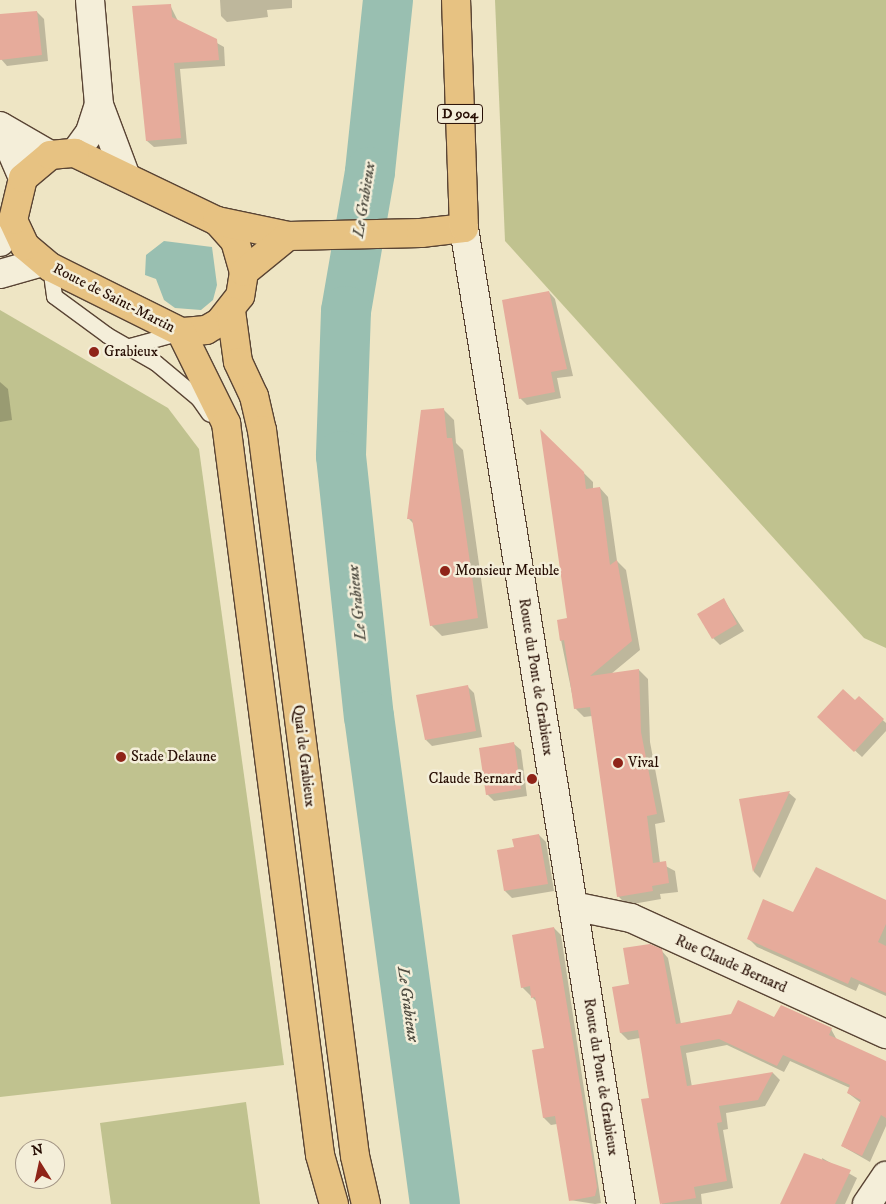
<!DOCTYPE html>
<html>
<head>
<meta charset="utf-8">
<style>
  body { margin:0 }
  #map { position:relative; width:886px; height:1204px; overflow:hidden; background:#eee5c4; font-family:"IM FELL DW Pica",serif }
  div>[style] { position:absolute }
  .green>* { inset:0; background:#c0c28f }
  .water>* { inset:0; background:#99bfb1 }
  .shadow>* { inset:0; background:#0003 }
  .river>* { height:50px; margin:-25px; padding:0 25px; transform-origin:25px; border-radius:25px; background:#99bfb1 }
  .building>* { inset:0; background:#e6ab9b }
  .roads { filter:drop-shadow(1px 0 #594434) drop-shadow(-1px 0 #594434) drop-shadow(0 1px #594434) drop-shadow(0 -1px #594434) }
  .lane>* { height:15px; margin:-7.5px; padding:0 7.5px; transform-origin:7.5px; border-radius:7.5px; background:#f4eed9 }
  .street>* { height:28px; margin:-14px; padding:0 14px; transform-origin:14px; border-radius:14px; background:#f4eed9 }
  .secondary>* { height:28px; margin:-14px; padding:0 14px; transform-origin:14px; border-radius:14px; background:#f4eed9 }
  .primary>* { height:28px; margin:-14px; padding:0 14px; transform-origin:14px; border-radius:14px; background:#e7c282 }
  .dots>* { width:14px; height:14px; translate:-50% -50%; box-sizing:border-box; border:2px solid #f4eed9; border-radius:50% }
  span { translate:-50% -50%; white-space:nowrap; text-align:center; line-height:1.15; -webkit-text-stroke:5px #f4eed9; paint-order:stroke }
  .shield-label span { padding:1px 4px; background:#f4eed9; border:1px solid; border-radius:4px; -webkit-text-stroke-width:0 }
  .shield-label { font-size:14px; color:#270e04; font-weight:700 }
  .street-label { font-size:15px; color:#270e04 }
  .poi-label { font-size:15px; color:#270e04 }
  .left { translate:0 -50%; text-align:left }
  .right { translate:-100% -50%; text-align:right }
  .water-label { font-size:16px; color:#4f4c41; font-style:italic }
  .north { position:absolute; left:15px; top:1139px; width:50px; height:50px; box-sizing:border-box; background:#f4eed9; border:1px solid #a29484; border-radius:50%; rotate:350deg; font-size:14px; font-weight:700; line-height:20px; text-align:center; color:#270e04 }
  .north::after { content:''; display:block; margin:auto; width:18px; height:22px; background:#8f2418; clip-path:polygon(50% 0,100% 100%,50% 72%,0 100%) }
</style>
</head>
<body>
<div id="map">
  <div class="green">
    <i style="clip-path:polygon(495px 0,886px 0,886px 648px,864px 638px,505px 241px)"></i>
    <i style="clip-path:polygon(0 310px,168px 408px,199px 449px,284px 1065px,0 1097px)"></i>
    <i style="clip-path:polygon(246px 1102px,260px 1204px,111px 1204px,100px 1123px)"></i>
  </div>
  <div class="water">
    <i style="clip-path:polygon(164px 241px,212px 247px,217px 285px,213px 300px,201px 310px,175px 308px,164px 300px,156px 279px,145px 275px,146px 255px)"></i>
  </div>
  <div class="shadow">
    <i style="clip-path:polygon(220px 0,292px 0,292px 8px,267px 10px,268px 17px,227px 22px,221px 16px)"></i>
    <i style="clip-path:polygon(170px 5px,178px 21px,224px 47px,225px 66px,180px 69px,187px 144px,154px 147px,147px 141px)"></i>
    <i style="clip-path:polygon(37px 12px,44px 19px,48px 61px,7px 66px,1px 59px,0 16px)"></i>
    <i style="clip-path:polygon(549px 292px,555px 299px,573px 376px,557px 378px,561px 398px,527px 405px,520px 398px)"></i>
    <i style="clip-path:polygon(0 382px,8px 389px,12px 420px,0 422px)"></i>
    <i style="clip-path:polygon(443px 409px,454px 420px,456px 443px,463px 450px,488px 628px,442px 636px,431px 625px,414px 524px,409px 519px)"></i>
    <i style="clip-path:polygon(542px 432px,593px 482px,593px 489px,600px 488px,608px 497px,617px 561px,626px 570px,640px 650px,611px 674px,639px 670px,648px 679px,650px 742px,665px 822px,655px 824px,660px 863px,675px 871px,678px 892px,660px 894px,661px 899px,627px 905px,618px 896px,592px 716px,584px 717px,575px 708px,561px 640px,569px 619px)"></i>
    <i style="clip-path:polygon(724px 600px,744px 631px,720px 645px,713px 638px)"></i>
    <i style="clip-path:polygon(467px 686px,474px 693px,482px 737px,432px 746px,426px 740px)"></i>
    <i style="clip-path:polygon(859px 698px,886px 723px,886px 731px,862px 757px,825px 723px)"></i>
    <i style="clip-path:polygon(514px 744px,521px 750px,527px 796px,494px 801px,487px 794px)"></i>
    <i style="clip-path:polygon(789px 793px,796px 799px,760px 878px,754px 872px,740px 800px)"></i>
    <i style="clip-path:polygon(539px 835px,546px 842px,554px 891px,512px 898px,505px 891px,515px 848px)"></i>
    <i style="clip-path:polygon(886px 901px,886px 996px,859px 984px,856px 991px,757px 947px,749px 939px,793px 913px)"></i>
    <i style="clip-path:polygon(554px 928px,561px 935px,601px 1203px,595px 1204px,570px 1200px,557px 1124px,551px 1125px,544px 1118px,545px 1049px,537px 1002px,522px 987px)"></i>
    <i style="clip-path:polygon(661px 950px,668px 958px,681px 1024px,775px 1019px,831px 1029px,837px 1040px,886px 1066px,886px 1126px,870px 1162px,842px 1146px,861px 1103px,848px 1093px,850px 1088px,790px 1061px,784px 1072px,727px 1045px,686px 1053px,692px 1087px,773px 1073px,780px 1080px,765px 1106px,726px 1113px,728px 1129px,723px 1130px,733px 1188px,701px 1194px,702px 1204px,662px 1204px,642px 1100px,651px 1099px,640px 1038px,628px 1040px,621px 1033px,613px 988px,631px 985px)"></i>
    <i style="clip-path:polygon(822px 1158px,857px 1178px,845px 1204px,829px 1204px)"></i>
  </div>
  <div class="river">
    <i style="left:388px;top:0;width:173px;rotate:96deg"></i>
    <i style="left:370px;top:172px;width:141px;rotate:99.8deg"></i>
    <i style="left:346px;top:311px;width:145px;rotate:92deg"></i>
    <i style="left:341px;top:456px;width:262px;rotate:83.9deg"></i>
    <i style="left:369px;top:716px;width:492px;rotate:82.3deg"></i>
  </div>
  <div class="building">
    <i style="clip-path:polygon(171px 4px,172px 17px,217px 39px,219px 60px,174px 63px,181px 138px,146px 141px,132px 6px)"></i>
    <i style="clip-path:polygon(37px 11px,42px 55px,0 60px,0 14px)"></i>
    <i style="clip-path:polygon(549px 291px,567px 369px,551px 372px,555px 392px,519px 399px,502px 300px)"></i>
    <i style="clip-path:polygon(444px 408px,447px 438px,452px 438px,478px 618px,430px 626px,412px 519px,407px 519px,421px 410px)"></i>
    <i style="clip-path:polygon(540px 429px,584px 472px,586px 489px,600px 487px,610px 565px,617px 560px,632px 641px,590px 676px,639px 669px,641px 732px,657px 814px,647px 816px,653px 863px,666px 861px,669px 883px,652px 886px,653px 891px,617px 897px,590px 707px,574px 709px,564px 640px,560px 641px,557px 620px,567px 618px)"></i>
    <i style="clip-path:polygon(724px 598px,737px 624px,712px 639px,697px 614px)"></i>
    <i style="clip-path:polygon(468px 685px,476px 731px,425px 740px,416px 695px)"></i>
    <i style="clip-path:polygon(843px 689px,855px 700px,859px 696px,884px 719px,854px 752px,817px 717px)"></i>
    <i style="clip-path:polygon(514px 742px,521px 789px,486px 795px,479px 748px)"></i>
    <i style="clip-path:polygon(790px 791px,753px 872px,739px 799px)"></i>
    <i style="clip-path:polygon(539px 834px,548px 884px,504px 891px,497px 850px,514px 847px,512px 839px)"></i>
    <i style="clip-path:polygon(816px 867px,886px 900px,886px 924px,878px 942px,886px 946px,886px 993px,851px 977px,848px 984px,747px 939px,763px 899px,793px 912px)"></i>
    <i style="clip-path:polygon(554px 927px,597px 1187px,595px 1196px,569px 1201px,555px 1116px,543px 1118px,532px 1050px,544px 1048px,535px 997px,531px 998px,530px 986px,521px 988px,512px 935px)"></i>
    <i style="clip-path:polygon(650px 944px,662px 949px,676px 1024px,731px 1014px,738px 1000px,774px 1017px,781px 1005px,832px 1028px,829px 1035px,886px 1061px,886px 1118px,881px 1115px,862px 1156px,841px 1146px,861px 1100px,847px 1093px,850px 1085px,783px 1055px,777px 1066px,719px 1039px,680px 1046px,687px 1086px,773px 1072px,758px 1100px,719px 1106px,722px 1122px,717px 1123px,727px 1181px,694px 1187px,696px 1198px,660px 1204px,641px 1099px,649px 1098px,638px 1030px,620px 1033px,612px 987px,629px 984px,623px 948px)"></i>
    <i style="clip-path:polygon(804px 1153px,851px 1170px,835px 1204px,780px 1204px)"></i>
  </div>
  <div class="roads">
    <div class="lane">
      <i style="left:50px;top:267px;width:29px;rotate:82deg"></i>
      <i style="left:54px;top:296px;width:66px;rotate:36.3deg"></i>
      <i style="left:107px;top:335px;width:56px;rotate:29.7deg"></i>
      <i style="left:156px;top:363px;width:55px;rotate:39.8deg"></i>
      <i style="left:198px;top:398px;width:19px;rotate:55deg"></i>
      <i style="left:126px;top:347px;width:57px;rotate:-15.3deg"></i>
    </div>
    <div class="street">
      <i style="left:90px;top:0;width:105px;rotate:85.1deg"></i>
      <i style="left:99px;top:105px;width:77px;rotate:69.4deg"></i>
      <i style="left:75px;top:153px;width:26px;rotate:-54deg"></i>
      <i style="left:90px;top:132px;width:28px;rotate:-72deg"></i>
      <i style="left:0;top:242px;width:26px;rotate:-59deg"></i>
      <i style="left:0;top:274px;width:44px;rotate:-15.9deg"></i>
      <i style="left:573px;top:906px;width:59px;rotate:11.7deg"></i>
      <i style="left:631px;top:918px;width:280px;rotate:24.5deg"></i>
      <i style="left:867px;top:1204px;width:34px;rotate:-56deg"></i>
    </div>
    <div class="secondary">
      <i style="left:0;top:126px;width:58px;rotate:30.1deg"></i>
      <i style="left:1px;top:127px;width:56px;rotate:66.7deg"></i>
      <i style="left:464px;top:228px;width:989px;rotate:80.86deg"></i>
    </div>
    <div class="primary">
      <i style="left:75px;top:153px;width:157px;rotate:25.6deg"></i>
      <i style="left:217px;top:221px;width:27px;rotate:48deg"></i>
      <i style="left:235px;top:241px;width:32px;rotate:74deg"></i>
      <i style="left:244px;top:272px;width:24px;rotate:99deg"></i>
      <i style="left:240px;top:296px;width:33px;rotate:128deg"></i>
      <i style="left:220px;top:322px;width:16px;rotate:150deg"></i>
      <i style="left:206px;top:330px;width:25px;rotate:175deg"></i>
      <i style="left:181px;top:332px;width:146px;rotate:-153.6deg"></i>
      <i style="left:50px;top:267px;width:33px;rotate:-140deg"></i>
      <i style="left:25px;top:246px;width:29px;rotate:-115deg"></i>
      <i style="left:13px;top:220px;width:43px;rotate:-76.6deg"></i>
      <i style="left:23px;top:178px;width:35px;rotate:-40deg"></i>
      <i style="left:50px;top:155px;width:25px;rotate:-5deg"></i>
      <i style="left:217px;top:221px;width:73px;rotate:11.9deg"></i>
      <i style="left:288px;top:236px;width:133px;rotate:-1.3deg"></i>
      <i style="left:421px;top:233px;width:43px;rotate:-6.6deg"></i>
      <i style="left:464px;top:228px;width:228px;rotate:-92deg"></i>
      <i style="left:244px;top:272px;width:57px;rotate:-39.3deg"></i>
      <i style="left:231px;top:311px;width:51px;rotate:82.2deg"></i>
      <i style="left:238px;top:362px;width:38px;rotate:65deg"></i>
      <i style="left:254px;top:396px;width:35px;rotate:77deg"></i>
      <i style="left:262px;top:430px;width:732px;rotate:82.7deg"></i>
      <i style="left:355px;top:1156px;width:49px;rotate:77.1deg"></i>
      <i style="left:181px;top:332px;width:102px;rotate:63.7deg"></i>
      <i style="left:226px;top:423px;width:738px;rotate:82.68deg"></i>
      <i style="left:320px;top:1155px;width:51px;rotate:74.1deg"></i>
    </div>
  </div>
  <div class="dots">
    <i style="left:94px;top:352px;background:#8f2418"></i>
    <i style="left:445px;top:571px;background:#8f2418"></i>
    <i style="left:121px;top:757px;background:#8f2418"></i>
    <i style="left:618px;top:763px;background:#8f2418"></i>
    <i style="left:532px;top:779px;background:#8f2418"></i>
  </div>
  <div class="shield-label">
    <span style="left:460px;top:114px">D 904</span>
  </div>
  <div class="street-label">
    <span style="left:114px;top:298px;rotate:27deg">Route de Saint-Martin</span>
    <span style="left:536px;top:677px;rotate:81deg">Route du Pont de Grabieux</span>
    <span style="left:304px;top:756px;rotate:83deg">Quai de Grabieux</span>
    <span style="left:731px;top:964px;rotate:24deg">Rue Claude Bernard</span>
    <span style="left:601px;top:1077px;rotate:81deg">Route du Pont de Grabieux</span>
  </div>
  <div class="poi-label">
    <span class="left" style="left:104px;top:352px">Grabieux</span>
    <span class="left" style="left:455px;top:571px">Monsieur Meuble</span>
    <span class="left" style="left:131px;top:757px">Stade Delaune</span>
    <span class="left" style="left:628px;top:763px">Vival</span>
    <span class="right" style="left:522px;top:779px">Claude Bernard</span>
  </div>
  <div class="water-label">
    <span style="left:364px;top:200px;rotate:-81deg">Le Grabieux</span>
    <span style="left:357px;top:603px;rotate:-96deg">Le Grabieux</span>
    <span style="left:408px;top:1004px;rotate:82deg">Le Grabieux</span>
  </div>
  <div class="north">N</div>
</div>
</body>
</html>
